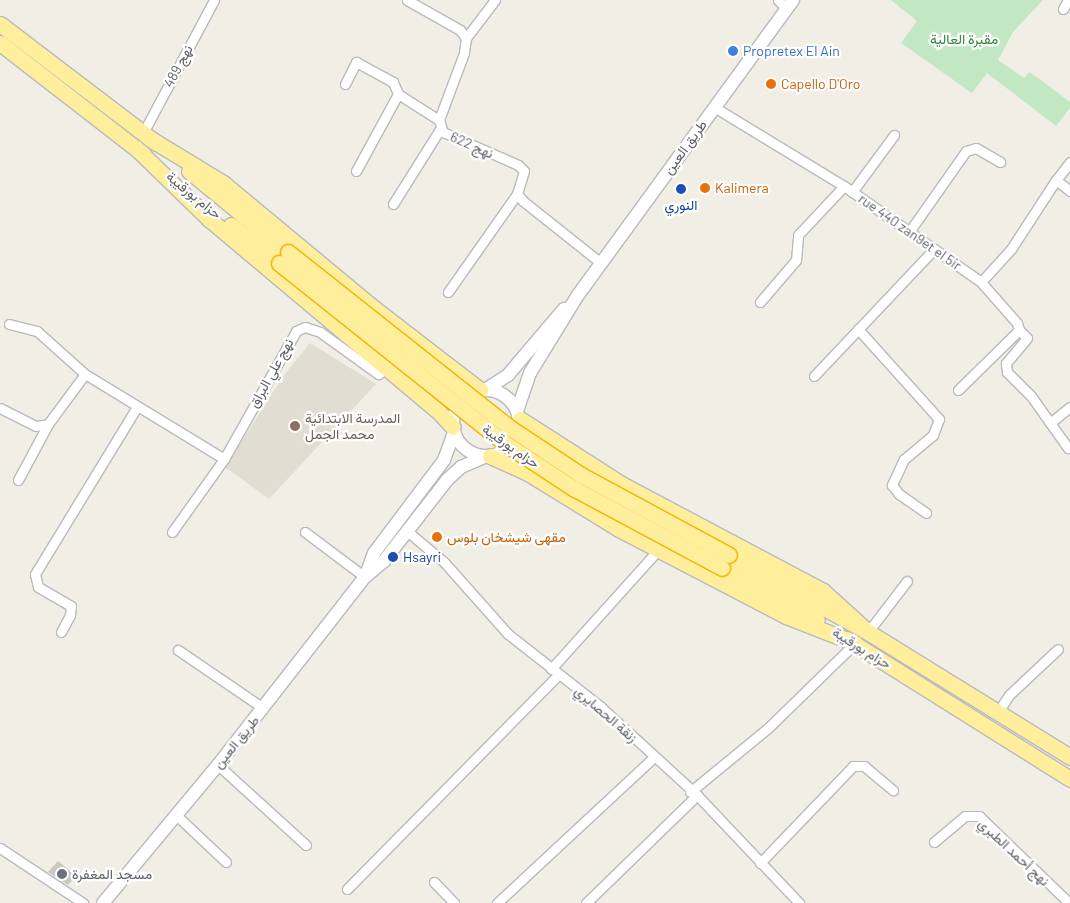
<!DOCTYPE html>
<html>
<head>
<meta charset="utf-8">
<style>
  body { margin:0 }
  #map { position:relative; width:1070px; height:903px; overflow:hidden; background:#f0eee5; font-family:Barlow,Vazirmatn,sans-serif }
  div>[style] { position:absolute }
  .education>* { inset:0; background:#e0ddd3 }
  .green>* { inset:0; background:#c1e7c3 }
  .building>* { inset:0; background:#cac8c2 }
  .roads { filter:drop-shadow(1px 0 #b8babf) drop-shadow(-1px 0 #b8babf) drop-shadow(0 1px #b8babf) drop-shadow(0 -1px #b8babf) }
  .minor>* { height:9px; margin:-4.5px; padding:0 4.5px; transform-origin:4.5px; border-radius:4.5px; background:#fff }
  .secondary>* { height:12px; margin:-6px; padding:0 6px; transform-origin:6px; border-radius:6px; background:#fff }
  .secondary>.ring { margin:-6px; padding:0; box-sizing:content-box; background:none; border:12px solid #fff; border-radius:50% }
  .trunk>* { height:15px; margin:-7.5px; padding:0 7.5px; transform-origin:7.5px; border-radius:7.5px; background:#ffee9c }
  .bridges { filter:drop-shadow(1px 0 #f5b200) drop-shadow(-1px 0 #f5b200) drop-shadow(0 1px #f5b200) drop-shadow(0 -1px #f5b200) }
  .trunk-bridge>* { height:15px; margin:-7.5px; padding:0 7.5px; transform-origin:7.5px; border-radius:7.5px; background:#ffee9c }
  .dots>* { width:14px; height:14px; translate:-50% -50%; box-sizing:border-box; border:2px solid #fff; border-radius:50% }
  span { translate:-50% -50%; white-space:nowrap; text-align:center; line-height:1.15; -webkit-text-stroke:4.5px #fff; paint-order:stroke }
  .park-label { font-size:14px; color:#33863b }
  .shop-label { font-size:14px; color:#366cbe }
  .left { translate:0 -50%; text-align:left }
  .street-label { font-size:14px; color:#5d6066 }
  .food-label { font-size:14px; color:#c56008 }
  .transit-label { font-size:14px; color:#164399 }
  .education-label { font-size:14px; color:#785e54 }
  .worship-label { font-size:14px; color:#5b616d }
</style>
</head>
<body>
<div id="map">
  <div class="education">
    <i style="clip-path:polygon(310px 343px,376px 384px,269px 499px,225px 467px,284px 375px)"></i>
  </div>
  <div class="green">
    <i style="clip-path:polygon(891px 0,1043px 0,1013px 32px,998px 60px,1024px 78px,1030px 72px,1070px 102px,1070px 108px,1056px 126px,987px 73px,972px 93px,901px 43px,917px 21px)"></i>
  </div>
  <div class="building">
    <i style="clip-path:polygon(58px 861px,76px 876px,68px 885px,48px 872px)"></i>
  </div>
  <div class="roads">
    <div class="minor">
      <i style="left:407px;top:0;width:61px;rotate:29.5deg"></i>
      <i style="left:460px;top:30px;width:10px;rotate:53deg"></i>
      <i style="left:466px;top:38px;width:15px;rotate:98deg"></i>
      <i style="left:464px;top:53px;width:72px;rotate:110.5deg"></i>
      <i style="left:778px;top:0;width:13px;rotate:45deg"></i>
      <i style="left:1063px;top:9px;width:10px;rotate:-61deg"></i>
      <i style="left:466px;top:38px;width:48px;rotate:-52.7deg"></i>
      <i style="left:345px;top:84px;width:25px;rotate:-63deg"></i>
      <i style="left:356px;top:62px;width:42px;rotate:28.4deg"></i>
      <i style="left:393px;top:82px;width:13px;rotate:67deg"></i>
      <i style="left:398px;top:94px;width:49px;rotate:32.4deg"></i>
      <i style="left:439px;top:120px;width:13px;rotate:72deg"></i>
      <i style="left:443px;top:132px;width:82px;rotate:23.7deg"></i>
      <i style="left:518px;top:165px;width:8px;rotate:45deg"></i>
      <i style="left:524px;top:171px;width:24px;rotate:107deg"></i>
      <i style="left:517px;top:194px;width:9px;rotate:49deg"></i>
      <i style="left:523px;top:201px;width:100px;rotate:38.5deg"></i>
      <i style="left:714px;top:107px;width:152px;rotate:31.3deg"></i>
      <i style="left:844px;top:186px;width:167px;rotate:35deg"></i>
      <i style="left:981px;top:282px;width:45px;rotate:-47.7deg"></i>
      <i style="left:1011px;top:249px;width:82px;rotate:-56.9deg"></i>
      <i style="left:1056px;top:180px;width:18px;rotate:38deg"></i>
      <i style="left:143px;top:133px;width:151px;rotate:-61.9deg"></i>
      <i style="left:356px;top:171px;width:88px;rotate:-61.4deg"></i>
      <i style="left:1056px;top:180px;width:23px;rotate:-52deg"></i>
      <i style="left:852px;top:192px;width:71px;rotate:-53.6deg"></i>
      <i style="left:393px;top:204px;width:89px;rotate:-57.9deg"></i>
      <i style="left:909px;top:232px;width:99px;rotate:-54.9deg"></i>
      <i style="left:966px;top:151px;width:10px;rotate:-17deg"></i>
      <i style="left:976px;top:148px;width:28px;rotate:30deg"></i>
      <i style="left:448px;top:292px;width:120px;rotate:-54.9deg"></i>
      <i style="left:760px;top:302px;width:55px;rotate:-49.4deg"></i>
      <i style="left:796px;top:260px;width:25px;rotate:-85deg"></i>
      <i style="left:798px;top:235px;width:67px;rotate:-46.8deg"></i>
      <i style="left:9px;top:324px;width:29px;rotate:14deg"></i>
      <i style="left:37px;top:331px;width:64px;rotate:41.9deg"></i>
      <i style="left:85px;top:374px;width:163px;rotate:31.4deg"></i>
      <i style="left:858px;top:329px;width:121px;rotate:48deg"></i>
      <i style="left:939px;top:419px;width:17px;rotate:111deg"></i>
      <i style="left:933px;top:435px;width:38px;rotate:140deg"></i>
      <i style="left:904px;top:459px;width:29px;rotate:115deg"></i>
      <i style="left:892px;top:485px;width:11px;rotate:52deg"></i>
      <i style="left:899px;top:494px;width:33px;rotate:35deg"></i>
      <i style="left:1019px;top:330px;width:11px;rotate:45deg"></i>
      <i style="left:1027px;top:338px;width:33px;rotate:130deg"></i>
      <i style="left:1006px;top:363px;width:9px;rotate:84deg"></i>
      <i style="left:1007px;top:372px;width:34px;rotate:45deg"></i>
      <i style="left:1031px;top:396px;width:64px;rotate:54.6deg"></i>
      <i style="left:814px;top:376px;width:175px;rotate:-46.6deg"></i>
      <i style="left:958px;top:390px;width:86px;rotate:-44.5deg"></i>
      <i style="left:1019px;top:330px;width:7px;rotate:-106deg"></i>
      <i style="left:1017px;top:323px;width:55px;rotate:-131.3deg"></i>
      <i style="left:0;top:408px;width:40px;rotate:26.6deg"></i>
      <i style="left:36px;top:426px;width:12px;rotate:-9deg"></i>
      <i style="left:48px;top:424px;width:62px;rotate:-53.5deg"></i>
      <i style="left:1050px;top:423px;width:26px;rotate:-39deg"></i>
      <i style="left:18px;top:480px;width:64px;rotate:-61.8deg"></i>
      <i style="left:407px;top:531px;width:48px;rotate:40deg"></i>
      <i style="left:444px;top:562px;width:96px;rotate:48.4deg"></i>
      <i style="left:508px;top:634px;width:118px;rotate:38.1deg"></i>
      <i style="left:601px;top:707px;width:130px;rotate:42.5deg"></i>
      <i style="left:697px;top:795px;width:149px;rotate:46.6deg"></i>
      <i style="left:172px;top:532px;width:90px;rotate:-54.5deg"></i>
      <i style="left:224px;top:459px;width:147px;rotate:-60.6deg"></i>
      <i style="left:296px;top:331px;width:10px;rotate:-24deg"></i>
      <i style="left:305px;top:327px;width:16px;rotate:18deg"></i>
      <i style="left:320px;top:332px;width:72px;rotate:35.9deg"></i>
      <i style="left:378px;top:374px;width:12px;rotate:-31deg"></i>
      <i style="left:305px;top:532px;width:75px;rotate:36.9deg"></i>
      <i style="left:61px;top:632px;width:19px;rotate:-62deg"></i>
      <i style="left:70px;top:615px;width:9px;rotate:-84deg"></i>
      <i style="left:71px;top:606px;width:38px;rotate:-150deg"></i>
      <i style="left:38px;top:587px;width:13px;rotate:-103deg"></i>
      <i style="left:35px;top:574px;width:196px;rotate:-58.6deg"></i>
      <i style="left:868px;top:632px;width:64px;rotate:-52.6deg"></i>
      <i style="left:178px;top:650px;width:103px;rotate:34.3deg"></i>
      <i style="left:551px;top:669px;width:160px;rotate:-48deg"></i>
      <i style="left:998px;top:712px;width:20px;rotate:-57deg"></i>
      <i style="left:1009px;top:695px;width:67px;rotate:-43.2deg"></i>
      <i style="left:218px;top:765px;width:119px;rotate:42.3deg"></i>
      <i style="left:690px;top:792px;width:102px;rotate:-39.4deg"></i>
      <i style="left:769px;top:727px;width:120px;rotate:-44.3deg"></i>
      <i style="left:175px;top:814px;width:70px;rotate:43.3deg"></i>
      <i style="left:934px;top:842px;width:40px;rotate:-40deg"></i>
      <i style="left:965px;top:816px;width:14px"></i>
      <i style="left:979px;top:816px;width:125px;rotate:44deg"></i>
      <i style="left:0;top:848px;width:100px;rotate:33.5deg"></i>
      <i style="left:760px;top:863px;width:134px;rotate:-46.2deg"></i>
      <i style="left:853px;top:766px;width:11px"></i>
      <i style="left:864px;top:766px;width:38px;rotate:40deg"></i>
      <i style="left:434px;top:882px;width:29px;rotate:46deg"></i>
      <i style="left:347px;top:889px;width:301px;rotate:-45.4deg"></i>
      <i style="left:497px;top:903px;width:214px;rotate:-42.9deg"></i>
      <i style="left:586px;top:903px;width:155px;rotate:-44.2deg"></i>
    </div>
    <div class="secondary">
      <i class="ring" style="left:453px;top:390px;width:54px;height:54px"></i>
      <i style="left:485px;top:390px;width:27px;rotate:-33deg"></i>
      <i style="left:508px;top:375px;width:87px;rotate:-49.7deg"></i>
      <i style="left:517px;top:411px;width:40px;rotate:-71.1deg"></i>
      <i style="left:530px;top:373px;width:92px;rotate:-58.4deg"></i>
      <i style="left:578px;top:295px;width:365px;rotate:-53.9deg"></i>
      <i style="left:366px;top:575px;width:23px;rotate:-70deg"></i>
      <i style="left:374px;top:553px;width:116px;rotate:-53deg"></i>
      <i style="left:444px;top:460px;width:30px;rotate:-70deg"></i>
      <i style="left:103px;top:903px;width:180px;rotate:-50.2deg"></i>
      <i style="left:218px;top:765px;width:239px;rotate:-52deg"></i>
      <i style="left:365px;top:577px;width:25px;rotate:-40deg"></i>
      <i style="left:384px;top:561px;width:103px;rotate:-52.1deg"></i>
      <i style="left:447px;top:480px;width:19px;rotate:-43deg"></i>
      <i style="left:461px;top:467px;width:26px;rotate:-23deg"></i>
    </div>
    <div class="trunk">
      <i style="left:0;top:24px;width:196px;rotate:37.3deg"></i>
      <i style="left:0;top:43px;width:181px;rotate:37.8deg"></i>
      <i style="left:149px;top:138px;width:87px;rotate:31.3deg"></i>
      <i style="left:223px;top:183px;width:197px;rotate:39.7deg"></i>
      <i style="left:375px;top:309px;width:133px;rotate:37.6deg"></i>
      <i style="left:136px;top:148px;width:102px;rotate:44.2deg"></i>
      <i style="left:209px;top:219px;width:297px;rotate:40deg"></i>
      <i style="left:437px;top:410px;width:23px;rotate:47deg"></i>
      <i style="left:189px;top:171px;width:128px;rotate:39.3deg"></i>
      <i style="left:231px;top:225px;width:61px;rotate:38.4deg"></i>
      <i style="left:520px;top:419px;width:122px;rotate:32.7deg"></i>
      <i style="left:623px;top:485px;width:226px;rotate:27.9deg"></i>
      <i style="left:823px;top:591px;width:61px;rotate:42.3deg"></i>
      <i style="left:490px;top:456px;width:42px;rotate:24.1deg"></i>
      <i style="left:528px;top:473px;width:107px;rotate:31.6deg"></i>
      <i style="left:619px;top:529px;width:188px;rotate:27.5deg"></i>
      <i style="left:786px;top:616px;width:74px;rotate:21.4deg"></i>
      <i style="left:729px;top:555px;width:159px;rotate:29deg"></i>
      <i style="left:868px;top:632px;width:238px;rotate:31.7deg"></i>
      <i style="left:722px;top:568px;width:108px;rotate:28.7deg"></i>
      <i style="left:847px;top:639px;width:263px;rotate:32.1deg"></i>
    </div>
  </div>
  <div class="bridges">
    <div class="trunk-bridge">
      <i style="left:288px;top:252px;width:283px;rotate:38.4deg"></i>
      <i style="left:510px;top:428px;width:85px;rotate:33.5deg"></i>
      <i style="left:581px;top:475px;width:168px;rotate:28.4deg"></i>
      <i style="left:279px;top:263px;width:287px;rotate:38.6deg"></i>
      <i style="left:503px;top:442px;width:84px;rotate:33.3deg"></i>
      <i style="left:573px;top:488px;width:169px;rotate:28.2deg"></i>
    </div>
  </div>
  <div class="dots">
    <i style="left:733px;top:51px;background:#3f7fe0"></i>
    <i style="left:771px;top:84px;background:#e8710a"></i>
    <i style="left:705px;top:188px;background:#e8710a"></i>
    <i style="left:681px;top:189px;background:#1a4fb4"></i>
    <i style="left:295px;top:426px;background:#8d6e63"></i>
    <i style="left:437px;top:537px;background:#e8710a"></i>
    <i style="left:393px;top:557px;background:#1a4fb4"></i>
    <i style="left:62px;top:874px;background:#6b7280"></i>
  </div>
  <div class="park-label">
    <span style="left:964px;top:39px">مقبرة العالية</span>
  </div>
  <div class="shop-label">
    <span class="left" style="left:743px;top:51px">Propretex El Ain</span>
  </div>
  <div class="street-label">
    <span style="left:178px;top:66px;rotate:-62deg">نهج 489</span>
    <span style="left:472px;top:145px;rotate:24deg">نهج 622</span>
    <span style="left:685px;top:147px;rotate:-54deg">طريق العين</span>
    <span style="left:194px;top:195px;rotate:39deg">حزام بورقيبة</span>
    <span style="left:910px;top:232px;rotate:35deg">rue 440 zan9et el 5ir</span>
    <span style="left:271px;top:373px;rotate:-61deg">نهج علي البراق</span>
    <span style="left:511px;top:446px;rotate:35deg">حزام بورقيبة</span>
    <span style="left:862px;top:648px;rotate:32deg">حزام بورقيبة</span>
    <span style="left:606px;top:714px;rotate:41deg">زنقة الحصايري</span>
    <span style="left:236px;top:742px;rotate:-51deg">طريق العين</span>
    <span style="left:1014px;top:852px;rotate:43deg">نهج أحمد الطبري</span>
  </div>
  <div class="food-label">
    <span class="left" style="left:781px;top:84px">Capello D'Oro</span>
    <span class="left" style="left:715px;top:188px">Kalimera</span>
    <span class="left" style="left:447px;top:537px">مقهى شيشخان بلوس</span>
  </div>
  <div class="transit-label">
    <span style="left:681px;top:205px">النوري</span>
    <span class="left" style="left:403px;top:557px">Hsayri</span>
  </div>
  <div class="education-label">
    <span class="left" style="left:305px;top:426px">المدرسة الابتدائية<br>محمد الجمل</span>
  </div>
  <div class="worship-label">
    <span class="left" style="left:72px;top:874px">مسجد المغفرة</span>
  </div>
</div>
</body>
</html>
